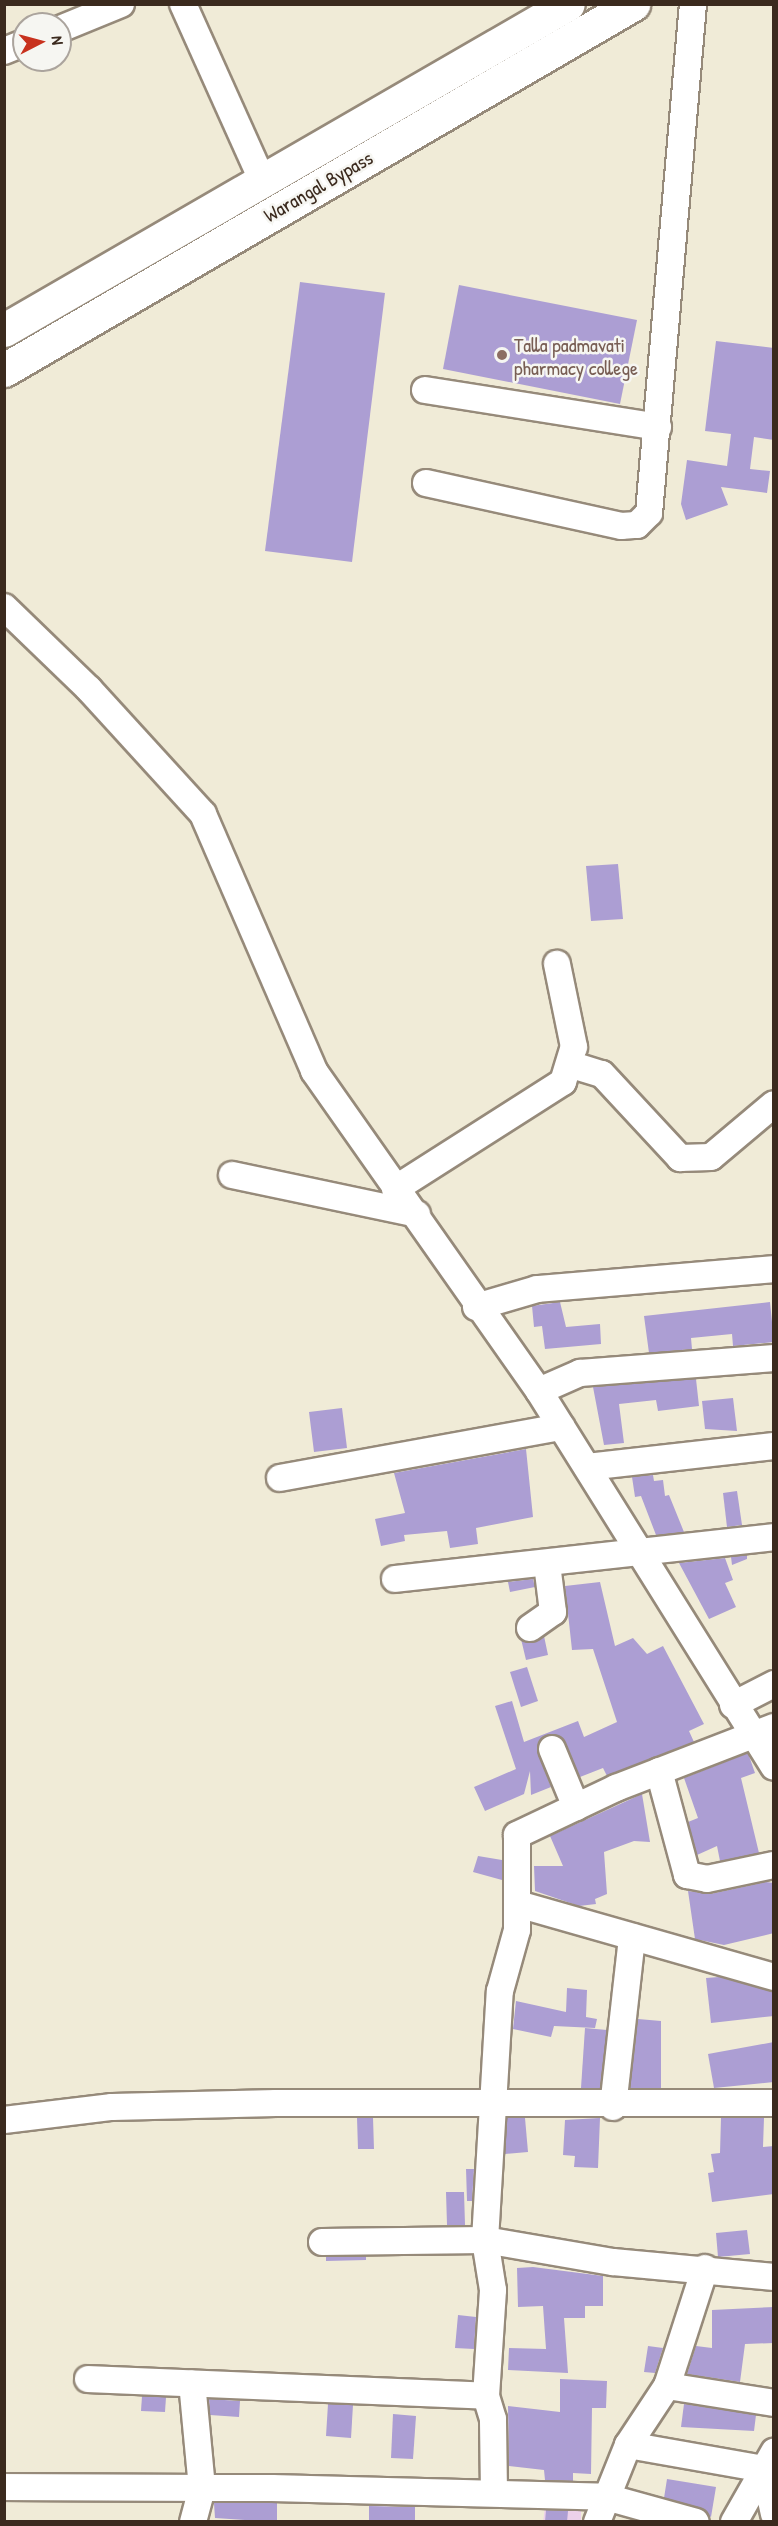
<!DOCTYPE html>
<html>
<head>
<meta charset="utf-8">
<style>
  body { margin:0 }
  #map { position:relative; width:778px; height:2526px; overflow:hidden; background:#f0ebd7; font-family:"Patrick Hand",sans-serif }
  div>[style] { position:absolute }
  .built>* { inset:0; background:#ecd1ea }
  .building>* { inset:0; background:#ac9ed3 }
  .roads { filter:drop-shadow(2px 0 #968a7a) drop-shadow(-2px 0 #968a7a) drop-shadow(0 2px #968a7a) drop-shadow(0 -2px #968a7a) }
  .minor>* { height:26px; margin:-13px; padding:0 13px; transform-origin:13px; border-radius:13px; background:#fff }
  .major>* { height:33px; margin:-16.5px; padding:0 16.5px; transform-origin:16.5px; border-radius:16.5px; background:#fff }
  .dots>* { width:16px; height:16px; translate:-50% -50%; box-sizing:border-box; border:3px solid #f6f6f2; border-radius:50% }
  span { translate:-50% -50%; white-space:nowrap; text-align:center; line-height:1.15; -webkit-text-stroke:5px #f6f6f2; paint-order:stroke }
  .street-label { font-size:20px; color:#3b2a1e }
  .education-label { font-size:20px; color:#785e54 }
  .left { translate:0 -50%; text-align:left }
  .frame { position:absolute; inset:0; border:6px solid #3b2a1e; pointer-events:none }
  .north { position:absolute; left:12px; top:12px; width:60px; height:60px; box-sizing:border-box; background:#f6f6f2; border:2px solid #aba49d; border-radius:50%; rotate:84deg; font-size:16px; font-weight:700; line-height:24px; text-align:center; color:#3b2a1e }
  .north::after { content:''; display:block; margin:auto; width:21px; height:27px; background:#c8321e; clip-path:polygon(50% 0,100% 100%,50% 72%,0 100%) }
</style>
</head>
<body>
<div id="map">
  <div class="built">
    <i style="clip-path:polygon(545px 2507px,581px 2509px,581px 2521px,543px 2522px)"></i>
  </div>
  <div class="building">
    <i style="clip-path:polygon(300px 282px,385px 293px,352px 562px,265px 551px)"></i>
    <i style="clip-path:polygon(459px 285px,637px 320px,620px 404px,443px 369px)"></i>
    <i style="clip-path:polygon(716px 341px,774px 348px,774px 440px,754px 437px,750px 469px,770px 471px,767px 493px,721px 487px,728px 505px,686px 520px,681px 504px,687px 460px,727px 466px,731px 434px,705px 431px)"></i>
    <i style="clip-path:polygon(618px 864px,623px 919px,591px 921px,586px 866px)"></i>
    <i style="clip-path:polygon(560px 1302px,566px 1327px,600px 1324px,601px 1344px,545px 1349px,542px 1326px,534px 1327px,532px 1306px)"></i>
    <i style="clip-path:polygon(770px 1302px,774px 1342px,733px 1346px,732px 1334px,691px 1338px,692px 1349px,649px 1353px,644px 1316px)"></i>
    <i style="clip-path:polygon(696px 1379px,699px 1406px,658px 1411px,656px 1400px,619px 1404px,624px 1443px,604px 1445px,593px 1387px)"></i>
    <i style="clip-path:polygon(733px 1398px,737px 1431px,705px 1429px,702px 1401px)"></i>
    <i style="clip-path:polygon(342px 1408px,347px 1448px,314px 1452px,309px 1412px)"></i>
    <i style="clip-path:polygon(526px 1449px,533px 1517px,476px 1528px,478px 1544px,450px 1548px,447px 1531px,404px 1535px,405px 1541px,381px 1546px,375px 1519px,405px 1513px,394px 1473px)"></i>
    <i style="clip-path:polygon(653px 1475px,654px 1481px,663px 1480px,665px 1496px,669px 1495px,684px 1532px,656px 1535px,641px 1496px,635px 1497px,632px 1477px)"></i>
    <i style="clip-path:polygon(737px 1491px,742px 1525px,727px 1527px,723px 1493px)"></i>
    <i style="clip-path:polygon(747px 1555px,747px 1559px,732px 1565px,731px 1557px)"></i>
    <i style="clip-path:polygon(725px 1558px,733px 1580px,725px 1583px,736px 1607px,709px 1619px,679px 1563px)"></i>
    <i style="clip-path:polygon(533px 1579px,535px 1587px,510px 1592px,508px 1582px)"></i>
    <i style="clip-path:polygon(600px 1582px,615px 1646px,633px 1638px,647px 1654px,663px 1646px,704px 1724px,689px 1731px,694px 1742px,607px 1776px,603px 1768px,580px 1777px,562px 1738px,547px 1735px,537px 1748px,551px 1787px,531px 1795px,530px 1771px,524px 1794px,485px 1811px,474px 1787px,516px 1769px,495px 1706px,512px 1701px,524px 1742px,578px 1721px,584px 1737px,617px 1722px,593px 1649px,572px 1650px,565px 1586px)"></i>
    <i style="clip-path:polygon(544px 1636px,548px 1655px,526px 1660px,521px 1639px,532px 1643px)"></i>
    <i style="clip-path:polygon(527px 1667px,538px 1701px,521px 1707px,510px 1672px)"></i>
    <i style="clip-path:polygon(748px 1753px,755px 1773px,741px 1778px,759px 1853px,720px 1861px,717px 1846px,697px 1855px,688px 1822px,698px 1818px,684px 1778px)"></i>
    <i style="clip-path:polygon(642px 1794px,650px 1842px,634px 1841px,604px 1852px,607px 1894px,595px 1899px,596px 1904px,579px 1906px,535px 1891px,534px 1866px,563px 1866px,550px 1836px)"></i>
    <i style="clip-path:polygon(478px 1856px,502px 1860px,502px 1880px,473px 1872px)"></i>
    <i style="clip-path:polygon(766px 1882px,774px 1883px,774px 1933px,724px 1945px,695px 1939px,688px 1891px,710px 1894px)"></i>
    <i style="clip-path:polygon(719px 1977px,774px 1992px,774px 2016px,711px 2023px,706px 1978px)"></i>
    <i style="clip-path:polygon(567px 1988px,587px 1990px,586px 2017px,597px 2019px,595px 2028px,554px 2026px,551px 2037px,513px 2029px,516px 2001px,566px 2012px)"></i>
    <i style="clip-path:polygon(638px 2019px,661px 2021px,661px 2088px,630px 2088px)"></i>
    <i style="clip-path:polygon(585px 2028px,607px 2030px,600px 2088px,581px 2088px)"></i>
    <i style="clip-path:polygon(774px 2042px,774px 2082px,714px 2088px,708px 2054px)"></i>
    <i style="clip-path:polygon(357px 2118px,373px 2118px,374px 2149px,358px 2149px)"></i>
    <i style="clip-path:polygon(507px 2118px,525px 2118px,528px 2152px,505px 2154px)"></i>
    <i style="clip-path:polygon(600px 2118px,598px 2168px,574px 2167px,575px 2156px,563px 2155px,565px 2120px)"></i>
    <i style="clip-path:polygon(721px 2118px,764px 2118px,763px 2147px,774px 2146px,774px 2194px,712px 2202px,708px 2173px,714px 2172px,711px 2154px,720px 2153px)"></i>
    <i style="clip-path:polygon(466px 2169px,474px 2169px,472px 2201px,467px 2201px)"></i>
    <i style="clip-path:polygon(446px 2192px,464px 2192px,465px 2225px,447px 2225px)"></i>
    <i style="clip-path:polygon(747px 2230px,750px 2254px,718px 2257px,716px 2233px)"></i>
    <i style="clip-path:polygon(366px 2256px,366px 2260px,326px 2261px,326px 2257px)"></i>
    <i style="clip-path:polygon(533px 2267px,603px 2276px,603px 2306px,585px 2306px,585px 2318px,564px 2318px,568px 2373px,508px 2370px,509px 2348px,546px 2349px,543px 2306px,518px 2307px,517px 2268px)"></i>
    <i style="clip-path:polygon(774px 2307px,774px 2343px,745px 2344px,740px 2382px,687px 2374px,696px 2346px,712px 2348px,712px 2310px)"></i>
    <i style="clip-path:polygon(458px 2315px,476px 2317px,474px 2349px,455px 2348px)"></i>
    <i style="clip-path:polygon(648px 2346px,663px 2348px,655px 2373px,644px 2372px)"></i>
    <i style="clip-path:polygon(560px 2379px,607px 2381px,606px 2408px,592px 2408px,591px 2474px,573px 2473px,573px 2481px,545px 2480px,544px 2470px,509px 2466px,508px 2406px,560px 2412px)"></i>
    <i style="clip-path:polygon(142px 2396px,166px 2397px,165px 2412px,141px 2411px)"></i>
    <i style="clip-path:polygon(209px 2399px,240px 2401px,239px 2417px,210px 2415px)"></i>
    <i style="clip-path:polygon(328px 2404px,353px 2405px,351px 2438px,326px 2436px)"></i>
    <i style="clip-path:polygon(684px 2404px,756px 2415px,754px 2431px,681px 2427px)"></i>
    <i style="clip-path:polygon(393px 2414px,416px 2416px,413px 2459px,391px 2458px)"></i>
    <i style="clip-path:polygon(667px 2479px,716px 2487px,711px 2517px,700px 2508px,664px 2498px)"></i>
    <i style="clip-path:polygon(214px 2503px,277px 2503px,277px 2522px,215px 2518px)"></i>
    <i style="clip-path:polygon(369px 2506px,415px 2507px,415px 2522px,369px 2521px)"></i>
    <i style="clip-path:polygon(546px 2510px,568px 2511px,567px 2522px,545px 2522px)"></i>
  </div>
  <div class="roads">
    <div class="minor">
      <i style="left:183px;top:4px;width:195px;rotate:65.8deg"></i>
      <i style="left:60px;top:29px;width:66px;rotate:-22.3deg"></i>
      <i style="left:4px;top:51px;width:22px;rotate:-22deg"></i>
      <i style="left:425px;top:390px;width:236px;rotate:9deg"></i>
      <i style="left:426px;top:483px;width:200px;rotate:12.4deg"></i>
      <i style="left:621px;top:526px;width:16px;rotate:-4deg"></i>
      <i style="left:637px;top:525px;width:17px;rotate:-45deg"></i>
      <i style="left:649px;top:513px;width:511px;rotate:-85.06deg"></i>
      <i style="left:4px;top:607px;width:118px;rotate:44deg"></i>
      <i style="left:89px;top:689px;width:169px;rotate:47.6deg"></i>
      <i style="left:203px;top:814px;width:280px;rotate:66.6deg"></i>
      <i style="left:314px;top:1071px;width:391px;rotate:54.9deg"></i>
      <i style="left:539px;top:1391px;width:443px;rotate:58deg"></i>
      <i style="left:572px;top:1065px;width:31px;rotate:17deg"></i>
      <i style="left:602px;top:1074px;width:115px;rotate:47.1deg"></i>
      <i style="left:680px;top:1158px;width:31px;rotate:-2deg"></i>
      <i style="left:711px;top:1157px;width:82px;rotate:-40.1deg"></i>
      <i style="left:232px;top:1175px;width:189px;rotate:11.9deg"></i>
      <i style="left:395px;top:1189px;width:199px;rotate:-32.5deg"></i>
      <i style="left:563px;top:1082px;width:37px;rotate:-73deg"></i>
      <i style="left:574px;top:1047px;width:85px;rotate:-101.6deg"></i>
      <i style="left:476px;top:1307px;width:64px;rotate:-16.4deg"></i>
      <i style="left:537px;top:1289px;width:238px;rotate:-4.8deg"></i>
      <i style="left:539px;top:1391px;width:45px;rotate:-23.7deg"></i>
      <i style="left:580px;top:1373px;width:195px;rotate:-4.4deg"></i>
      <i style="left:587px;top:1467px;width:188px;rotate:-6.4deg"></i>
      <i style="left:280px;top:1478px;width:286px;rotate:-10.3deg"></i>
      <i style="left:395px;top:1579px;width:381px;rotate:-6.3deg"></i>
      <i style="left:530px;top:1628px;width:28px;rotate:-35deg"></i>
      <i style="left:553px;top:1612px;width:48px;rotate:-97.1deg"></i>
      <i style="left:733px;top:1705px;width:46px;rotate:-27.1deg"></i>
      <i style="left:552px;top:1749px;width:63px;rotate:67.5deg"></i>
      <i style="left:659px;top:1771px;width:108px;rotate:74.9deg"></i>
      <i style="left:687px;top:1875px;width:20px;rotate:11deg"></i>
      <i style="left:707px;top:1879px;width:68px;rotate:-11.8deg"></i>
      <i style="left:518px;top:1904px;width:266px;rotate:15.9deg"></i>
      <i style="left:613px;top:2107px;width:171px;rotate:-83.6deg"></i>
      <i style="left:4px;top:2120px;width:109px;rotate:-6.9deg"></i>
      <i style="left:112px;top:2107px;width:164px;rotate:-1.4deg"></i>
      <i style="left:276px;top:2103px;width:498px"></i>
      <i style="left:322px;top:2242px;width:163px;rotate:-0.7deg"></i>
      <i style="left:485px;top:2240px;width:130px;rotate:9.8deg"></i>
      <i style="left:613px;top:2262px;width:162px;rotate:5.3deg"></i>
      <i style="left:88px;top:2379px;width:398px;rotate:2.4deg"></i>
      <i style="left:667px;top:2386px;width:108px;rotate:9deg"></i>
      <i style="left:628px;top:2445px;width:138px;rotate:10deg"></i>
      <i style="left:764px;top:2469px;width:46px;rotate:77.5deg"></i>
      <i style="left:4px;top:2487px;width:198px;rotate:0.3deg"></i>
      <i style="left:202px;top:2488px;width:105px;rotate:-95.4deg"></i>
      <i style="left:494px;top:2493px;width:74px;rotate:-90.8deg"></i>
      <i style="left:493px;top:2419px;width:24px;rotate:-107deg"></i>
      <i style="left:486px;top:2396px;width:106px;rotate:-86.2deg"></i>
      <i style="left:493px;top:2290px;width:51px;rotate:-99.1deg"></i>
      <i style="left:485px;top:2240px;width:249px;rotate:-86.6deg"></i>
      <i style="left:500px;top:1991px;width:63px;rotate:-74.4deg"></i>
      <i style="left:517px;top:1930px;width:95px;rotate:-90deg"></i>
      <i style="left:517px;top:1835px;width:110px;rotate:-25.4deg"></i>
      <i style="left:616px;top:1788px;width:169px;rotate:-21.1deg"></i>
      <i style="left:193px;top:2522px;width:35px;rotate:-75deg"></i>
      <i style="left:202px;top:2488px;width:70px"></i>
      <i style="left:272px;top:2488px;width:334px;rotate:1.5deg"></i>
      <i style="left:606px;top:2497px;width:93px;rotate:15.5deg"></i>
      <i style="left:597px;top:2522px;width:83px;rotate:-68.1deg"></i>
      <i style="left:628px;top:2445px;width:71px;rotate:-56.5deg"></i>
      <i style="left:667px;top:2386px;width:124px;rotate:-72.1deg"></i>
      <i style="left:734px;top:2522px;width:81px;rotate:-60.3deg"></i>
    </div>
    <div class="major">
      <i style="left:4px;top:330px;width:651px;rotate:-30.03deg"></i>
      <i style="left:4px;top:370px;width:728px;rotate:-30.19deg"></i>
    </div>
  </div>
  <div class="dots">
    <i style="left:502px;top:355px;background:#8d6e63"></i>
  </div>
  <div class="street-label">
    <span style="left:318px;top:186px;rotate:-30deg">Warangal Bypass</span>
  </div>
  <div class="education-label">
    <span class="left" style="left:514px;top:356px">Talla padmavati<br>pharmacy college</span>
  </div>
  <div class="frame"></div>
  <div class="north">N</div>
</div>
</body>
</html>
